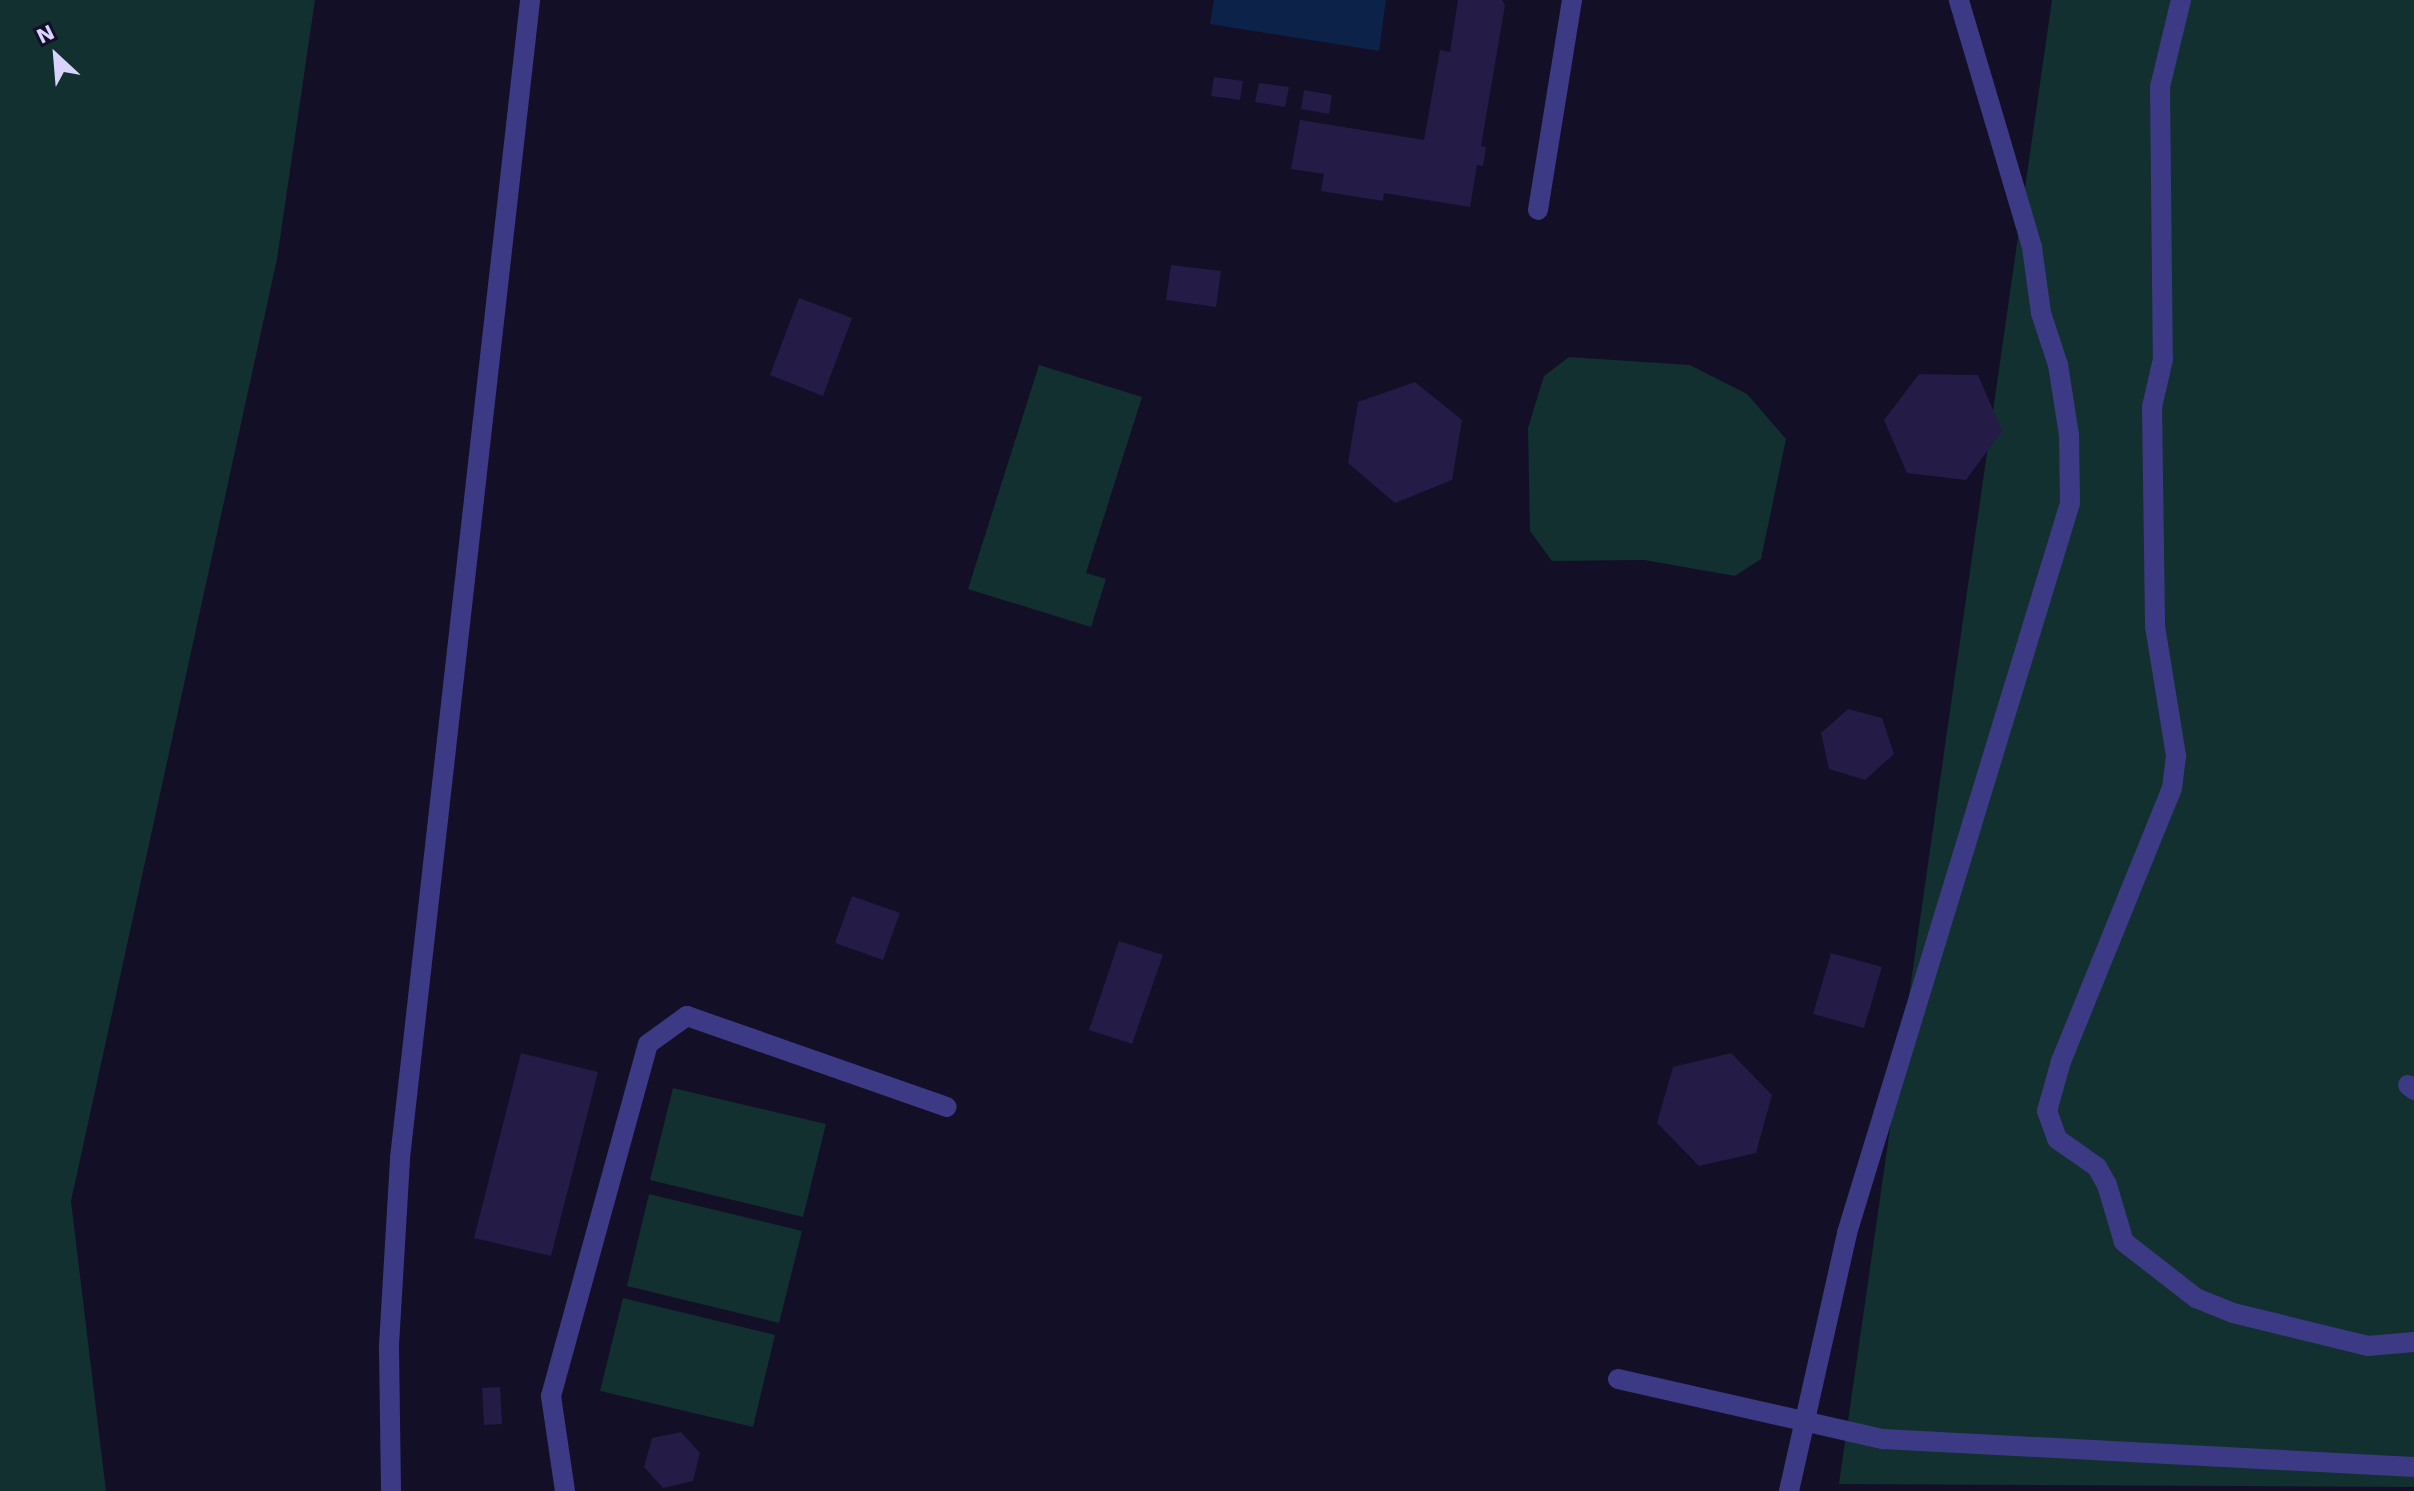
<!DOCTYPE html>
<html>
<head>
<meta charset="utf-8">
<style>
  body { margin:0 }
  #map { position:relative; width:2414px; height:1491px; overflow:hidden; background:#130f26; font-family:"Work Sans",sans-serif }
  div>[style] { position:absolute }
  .green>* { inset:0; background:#12302f }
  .water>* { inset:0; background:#0c2248 }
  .building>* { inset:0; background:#241b47 }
  .lane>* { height:20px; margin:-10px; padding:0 10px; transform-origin:10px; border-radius:10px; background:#3d3a85 }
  span { translate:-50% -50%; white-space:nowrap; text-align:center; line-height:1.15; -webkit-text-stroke:6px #130f26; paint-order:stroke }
  .north { position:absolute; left:16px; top:16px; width:80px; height:80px; -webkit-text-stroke:6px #130f26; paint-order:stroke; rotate:334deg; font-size:22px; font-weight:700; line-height:32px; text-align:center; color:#d9d4ff }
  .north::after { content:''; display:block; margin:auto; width:28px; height:36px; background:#d9d4ff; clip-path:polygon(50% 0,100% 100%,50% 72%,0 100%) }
</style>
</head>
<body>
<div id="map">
  <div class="green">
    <i style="clip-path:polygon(0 0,315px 0,277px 259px,71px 1201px,106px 1491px,0 1491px)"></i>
    <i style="clip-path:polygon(2052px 0,2414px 0,2414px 1487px,1839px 1484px)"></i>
    <i style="clip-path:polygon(1569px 357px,1690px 365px,1747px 394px,1786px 439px,1761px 559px,1735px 576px,1644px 560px,1552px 561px,1530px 531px,1528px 428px,1544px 376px)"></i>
    <i style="clip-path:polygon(1039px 365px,1142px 397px,1086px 573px,1106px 579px,1091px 627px,968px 589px)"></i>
    <i style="clip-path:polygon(673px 1088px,826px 1124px,803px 1217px,650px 1180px)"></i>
    <i style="clip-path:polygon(649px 1194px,802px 1231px,779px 1323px,627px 1286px)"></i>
    <i style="clip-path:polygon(623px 1298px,775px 1335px,753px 1427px,600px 1391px)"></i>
  </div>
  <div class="water">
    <i style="clip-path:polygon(1214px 0,1386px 0,1379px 51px,1210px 24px)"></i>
  </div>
  <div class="building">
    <i style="clip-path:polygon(1458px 0,1502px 0,1505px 5px,1481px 146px,1486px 147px,1483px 166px,1477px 165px,1470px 207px,1384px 193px,1383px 201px,1321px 191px,1324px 174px,1291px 169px,1300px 120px,1424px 140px,1440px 50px,1450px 52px)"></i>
    <i style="clip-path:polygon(1214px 77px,1243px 81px,1240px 100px,1211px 96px)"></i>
    <i style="clip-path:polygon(1259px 83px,1289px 87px,1285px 107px,1255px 102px)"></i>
    <i style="clip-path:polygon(1304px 90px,1332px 95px,1329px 114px,1301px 109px)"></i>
    <i style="clip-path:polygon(1171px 265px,1221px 271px,1216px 307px,1166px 300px)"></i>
    <i style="clip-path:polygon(799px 298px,852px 318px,823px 396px,770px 375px)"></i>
    <i style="clip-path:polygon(1919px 374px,1978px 375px,2002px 431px,1966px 480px,1907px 473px,1884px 420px)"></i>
    <i style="clip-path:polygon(1415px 382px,1462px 420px,1452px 480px,1395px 503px,1348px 463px,1358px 402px)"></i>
    <i style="clip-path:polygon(1848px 709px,1882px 718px,1894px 754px,1865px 780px,1829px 769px,1821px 733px)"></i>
    <i style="clip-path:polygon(852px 896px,900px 913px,883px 960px,835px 943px)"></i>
    <i style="clip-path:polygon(1119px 941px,1163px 955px,1132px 1044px,1089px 1030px)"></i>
    <i style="clip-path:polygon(1831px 953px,1882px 967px,1864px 1028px,1813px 1014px)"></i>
    <i style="clip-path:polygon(521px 1053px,598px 1072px,551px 1256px,474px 1238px)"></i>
    <i style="clip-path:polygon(1731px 1053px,1772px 1095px,1756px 1153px,1699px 1166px,1657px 1123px,1673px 1067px)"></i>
    <i style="clip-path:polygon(500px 1387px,502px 1424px,484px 1425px,482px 1388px)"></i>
    <i style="clip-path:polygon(681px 1432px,700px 1453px,693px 1481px,663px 1488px,644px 1467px,652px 1438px)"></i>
  </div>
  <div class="lane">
    <i style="left:2181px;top:0;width:89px;rotate:103.6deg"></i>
    <i style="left:2160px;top:87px;width:272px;rotate:89.4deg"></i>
    <i style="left:2163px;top:359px;width:49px;rotate:102.9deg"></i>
    <i style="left:2152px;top:407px;width:219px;rotate:89.2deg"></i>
    <i style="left:2155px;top:626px;width:132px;rotate:80.8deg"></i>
    <i style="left:2176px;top:756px;width:32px;rotate:97deg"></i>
    <i style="left:2172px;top:788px;width:295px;rotate:112.1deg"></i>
    <i style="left:2061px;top:1061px;width:52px;rotate:105.6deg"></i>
    <i style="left:2047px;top:1111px;width:30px;rotate:70deg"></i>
    <i style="left:2057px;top:1139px;width:49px;rotate:35deg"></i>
    <i style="left:2097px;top:1167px;width:21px;rotate:61deg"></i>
    <i style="left:2107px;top:1185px;width:59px;rotate:73.4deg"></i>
    <i style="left:2124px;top:1242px;width:91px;rotate:37.9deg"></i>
    <i style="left:2196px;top:1298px;width:40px;rotate:22deg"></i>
    <i style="left:2233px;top:1313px;width:139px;rotate:13.7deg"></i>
    <i style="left:2368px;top:1346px;width:46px;rotate:-5deg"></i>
    <i style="left:1538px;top:210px;width:213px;rotate:-80.8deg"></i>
    <i style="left:2408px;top:1085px;width:8px;rotate:40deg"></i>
    <i style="left:1618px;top:1379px;width:272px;rotate:12.8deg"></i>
    <i style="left:1883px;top:1439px;width:532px;rotate:3.02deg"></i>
    <i style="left:391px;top:1491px;width:146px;rotate:-90.8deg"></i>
    <i style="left:389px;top:1345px;width:187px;rotate:-86.6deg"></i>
    <i style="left:400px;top:1158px;width:1165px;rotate:-83.59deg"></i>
    <i style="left:565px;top:1491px;width:96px;rotate:-98.4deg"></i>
    <i style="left:551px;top:1396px;width:365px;rotate:-74.6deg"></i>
    <i style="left:648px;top:1044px;width:48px;rotate:-35.7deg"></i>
    <i style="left:687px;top:1016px;width:275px;rotate:19.3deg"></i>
    <i style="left:1789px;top:1491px;width:264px;rotate:-77.3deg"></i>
    <i style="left:1847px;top:1233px;width:763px;rotate:-73.01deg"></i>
    <i style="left:2070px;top:503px;width:68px;rotate:-90.8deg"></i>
    <i style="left:2069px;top:435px;width:71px;rotate:-98.9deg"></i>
    <i style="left:2058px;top:365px;width:55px;rotate:-108.1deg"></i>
    <i style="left:2041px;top:313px;width:67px;rotate:-97.8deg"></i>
    <i style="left:2032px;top:247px;width:258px;rotate:-106.5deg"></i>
  </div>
  <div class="north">N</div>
</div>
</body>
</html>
